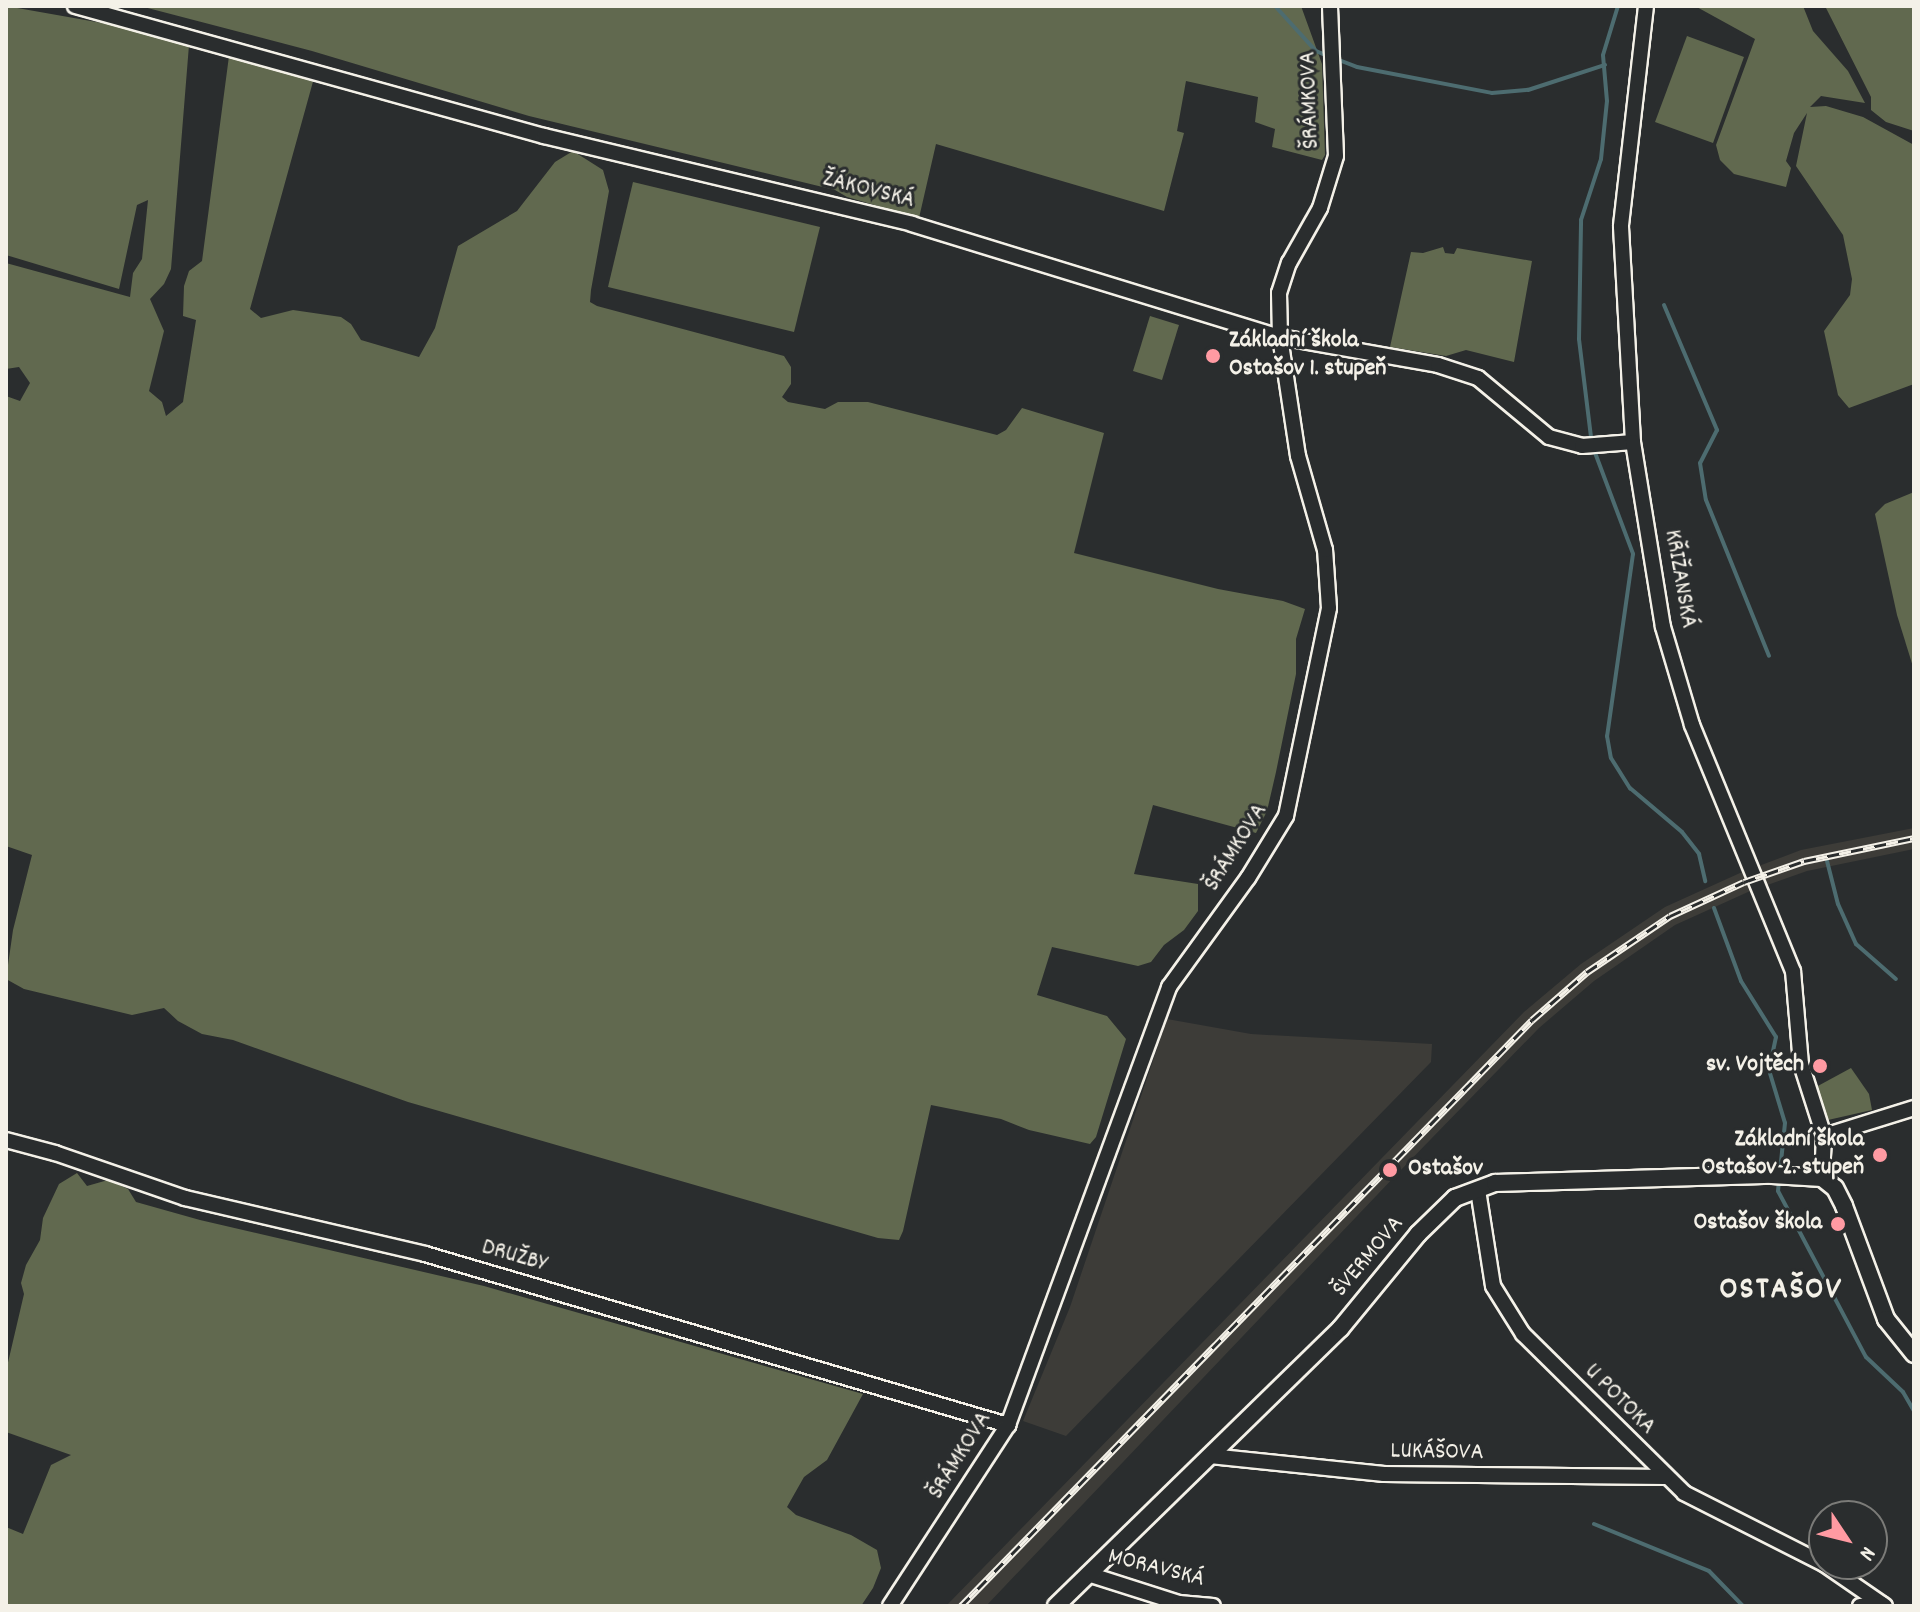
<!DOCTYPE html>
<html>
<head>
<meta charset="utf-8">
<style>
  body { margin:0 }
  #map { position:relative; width:1920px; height:1612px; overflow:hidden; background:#2a2d2e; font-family:Dekko,sans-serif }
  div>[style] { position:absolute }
  .built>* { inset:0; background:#3d3c38 }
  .green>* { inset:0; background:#61694f }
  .stream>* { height:4px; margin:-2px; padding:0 2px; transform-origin:2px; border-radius:2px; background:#4d6c70 }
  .roads { filter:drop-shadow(2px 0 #f4f1e8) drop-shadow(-2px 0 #f4f1e8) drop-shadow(0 2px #f4f1e8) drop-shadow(0 -2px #f4f1e8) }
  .minor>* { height:14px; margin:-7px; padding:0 7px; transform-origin:7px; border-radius:7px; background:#2a2d2e }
  .tertiary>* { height:16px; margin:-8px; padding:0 8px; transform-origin:8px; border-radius:8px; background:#2a2d2e }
  .rail>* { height:7px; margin-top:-3.5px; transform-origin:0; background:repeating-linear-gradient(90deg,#2a2d2e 0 12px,#f4f1e8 0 24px); box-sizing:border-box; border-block:2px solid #f4f1e8 }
  .dots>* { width:22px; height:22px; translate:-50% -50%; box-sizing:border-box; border:4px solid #2a2d2e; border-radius:50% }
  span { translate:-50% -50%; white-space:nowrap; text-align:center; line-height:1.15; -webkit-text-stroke:6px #2a2d2e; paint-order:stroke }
  .street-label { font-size:24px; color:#f4f1e8 }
  .poi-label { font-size:24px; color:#f4f1e8; font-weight:700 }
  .left { translate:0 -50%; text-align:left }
  .right { translate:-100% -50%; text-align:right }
  .district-label { font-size:32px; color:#f4f1e8; font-weight:700; letter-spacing:2px }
  .frame { position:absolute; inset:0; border:8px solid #f4f1e8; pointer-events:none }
  .north { position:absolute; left:1808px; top:1500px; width:80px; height:80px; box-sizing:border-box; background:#2a2d2e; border:2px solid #7b7b78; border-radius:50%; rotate:125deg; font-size:22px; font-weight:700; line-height:32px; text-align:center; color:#f4f1e8 }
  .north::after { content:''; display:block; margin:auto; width:28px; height:36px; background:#ff9aa2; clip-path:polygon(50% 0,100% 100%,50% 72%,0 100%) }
</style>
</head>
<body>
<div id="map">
  <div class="built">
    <i style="clip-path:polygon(1914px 828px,1914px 849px,1807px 871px,1748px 892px,1675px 925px,1594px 981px,1539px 1028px,1397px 1174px,986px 1606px,946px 1606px,1524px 1012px,1581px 964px,1665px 907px,1740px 873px,1801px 850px)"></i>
    <i style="clip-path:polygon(1167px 1019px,1251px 1034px,1432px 1044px,1431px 1062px,1066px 1436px,1023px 1421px,1070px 1307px)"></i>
  </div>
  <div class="green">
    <i style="clip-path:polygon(6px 6px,136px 29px,189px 45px,171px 269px,164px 284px,150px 299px,164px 331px,149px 391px,162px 402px,166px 416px,183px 402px,196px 320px,183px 316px,184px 286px,189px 271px,202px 261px,229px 56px,314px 78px,250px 309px,261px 318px,293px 310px,341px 317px,351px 324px,361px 340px,419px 357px,435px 328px,458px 246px,517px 211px,555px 162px,573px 151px,603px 170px,609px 191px,591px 290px,590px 302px,597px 306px,784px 356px,791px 367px,791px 384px,782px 397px,788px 402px,825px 409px,838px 402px,868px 402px,997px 435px,1006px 430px,1022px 408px,1104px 433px,1074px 553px,1218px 589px,1283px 601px,1305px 609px,1296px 639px,1296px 674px,1276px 772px,1267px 811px,1256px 833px,1153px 805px,1134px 874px,1198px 884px,1198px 911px,1184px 930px,1164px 945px,1151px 962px,1138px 966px,1052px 947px,1037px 995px,1107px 1016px,1126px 1039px,1096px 1137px,1090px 1144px,1029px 1130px,1001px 1119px,931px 1105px,903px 1231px,899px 1240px,878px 1238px,408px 1102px,233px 1040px,202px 1034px,178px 1021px,164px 1008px,132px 1015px,24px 989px,6px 979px,13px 930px,32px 855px,6px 846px,6px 396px,20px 401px,30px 383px,19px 367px,6px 369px,6px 263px,130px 297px,133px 273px,142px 259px,148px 200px,137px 205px,119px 289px,6px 255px)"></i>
    <i style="clip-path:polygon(140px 6px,1301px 6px,1322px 64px,1325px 155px,1322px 160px,1272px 147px,1275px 129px,1255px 122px,1258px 97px,1186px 81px,1177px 131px,1184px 133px,1164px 211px,936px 144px,919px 218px,847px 197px,835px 190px,529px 116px,312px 51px)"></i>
    <i style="clip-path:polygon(1695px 6px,1803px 6px,1813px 31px,1848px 71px,1865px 103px,1821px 96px,1810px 107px,1826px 106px,1863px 117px,1914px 145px,1914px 384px,1849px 408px,1838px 395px,1824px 331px,1850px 295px,1852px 279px,1843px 235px,1796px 166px,1807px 113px,1794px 133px,1786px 161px,1791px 168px,1786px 187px,1734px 174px,1720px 160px,1716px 145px,1755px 39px)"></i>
    <i style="clip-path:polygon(1825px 6px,1914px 6px,1914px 131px,1886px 122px,1871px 110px,1871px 97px)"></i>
    <i style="clip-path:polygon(1687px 36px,1744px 57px,1713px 143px,1655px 122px)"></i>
    <i style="clip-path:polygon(633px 182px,820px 227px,794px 332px,608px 287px)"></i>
    <i style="clip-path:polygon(1443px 247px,1445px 253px,1454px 254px,1457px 248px,1532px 261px,1514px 362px,1466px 350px,1446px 356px,1390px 347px,1411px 252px,1423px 253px)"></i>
    <i style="clip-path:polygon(1150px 316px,1179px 325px,1162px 380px,1133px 371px)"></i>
    <i style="clip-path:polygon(1914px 492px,1914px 670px,1897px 615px,1875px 514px,1885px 504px)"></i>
    <i style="clip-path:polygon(1851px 1068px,1869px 1094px,1872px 1110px,1828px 1120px,1816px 1087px)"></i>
    <i style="clip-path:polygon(77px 1173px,87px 1186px,108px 1180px,128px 1189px,136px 1202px,200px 1220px,484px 1286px,863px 1394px,827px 1460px,804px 1477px,787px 1507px,796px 1515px,851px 1535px,877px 1550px,881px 1568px,873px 1588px,861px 1606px,6px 1606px,6px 1527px,23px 1534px,51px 1465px,71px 1455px,6px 1432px,6px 1371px,24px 1294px,21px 1283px,26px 1265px,40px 1240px,43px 1218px,59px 1184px)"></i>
  </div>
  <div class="stream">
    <i style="left:1275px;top:6px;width:61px;rotate:47.7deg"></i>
    <i style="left:1316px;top:51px;width:8px;rotate:23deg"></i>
    <i style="left:1339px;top:60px;width:19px;rotate:21deg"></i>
    <i style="left:1357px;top:67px;width:137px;rotate:10.9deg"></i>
    <i style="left:1492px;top:93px;width:36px;rotate:-5deg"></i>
    <i style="left:1528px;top:90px;width:81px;rotate:-18deg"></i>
    <i style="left:1664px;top:305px;width:136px;rotate:67deg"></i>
    <i style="left:1717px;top:430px;width:37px;rotate:117deg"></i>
    <i style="left:1700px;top:463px;width:37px;rotate:81deg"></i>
    <i style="left:1706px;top:500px;width:168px;rotate:68deg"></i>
    <i style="left:1591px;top:437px;width:99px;rotate:-97deg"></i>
    <i style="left:1579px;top:339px;width:119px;rotate:-89deg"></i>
    <i style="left:1581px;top:220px;width:64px;rotate:-71.8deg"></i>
    <i style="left:1601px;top:159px;width:58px;rotate:-84.1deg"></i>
    <i style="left:1607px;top:101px;width:46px;rotate:-95deg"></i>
    <i style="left:1603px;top:55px;width:51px;rotate:-73deg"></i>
    <i style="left:1594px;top:450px;width:111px;rotate:69.4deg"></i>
    <i style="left:1633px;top:554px;width:184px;rotate:98.1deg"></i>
    <i style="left:1607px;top:736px;width:22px;rotate:80deg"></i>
    <i style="left:1611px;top:758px;width:36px;rotate:58deg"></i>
    <i style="left:1630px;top:788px;width:68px;rotate:40.2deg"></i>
    <i style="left:1682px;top:832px;width:28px;rotate:52deg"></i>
    <i style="left:1699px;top:854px;width:28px;rotate:77deg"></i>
    <i style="left:1827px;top:861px;width:44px;rotate:75.7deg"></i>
    <i style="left:1838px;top:904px;width:44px;rotate:65.8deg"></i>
    <i style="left:1856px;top:944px;width:53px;rotate:41.2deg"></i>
    <i style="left:1714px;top:908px;width:78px;rotate:69.7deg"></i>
    <i style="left:1741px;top:981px;width:66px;rotate:58deg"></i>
    <i style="left:1776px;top:1037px;width:34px;rotate:102deg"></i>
    <i style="left:1769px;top:1070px;width:55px;rotate:73.2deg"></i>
    <i style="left:1785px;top:1123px;width:48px;rotate:95.9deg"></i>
    <i style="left:1779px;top:1180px;width:11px;rotate:95deg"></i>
    <i style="left:1778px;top:1191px;width:188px;rotate:62.1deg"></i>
    <i style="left:1866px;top:1357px;width:51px;rotate:43.4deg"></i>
    <i style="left:1903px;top:1392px;width:22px;rotate:60deg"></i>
    <i style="left:1594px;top:1524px;width:124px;rotate:22.2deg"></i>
    <i style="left:1709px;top:1571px;width:49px;rotate:45.8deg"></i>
  </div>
  <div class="roads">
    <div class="minor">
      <i style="left:75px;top:6px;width:487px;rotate:15.5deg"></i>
      <i style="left:544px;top:136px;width:378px;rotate:13.4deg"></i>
      <i style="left:912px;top:224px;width:385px;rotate:17.1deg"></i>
      <i style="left:1280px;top:337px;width:160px;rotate:10deg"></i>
      <i style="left:1438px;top:365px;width:42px;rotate:18deg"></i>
      <i style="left:1478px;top:378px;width:92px;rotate:39.7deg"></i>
      <i style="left:1549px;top:437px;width:34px;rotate:15deg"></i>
      <i style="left:1582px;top:446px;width:51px;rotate:-4.5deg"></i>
      <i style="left:1646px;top:6px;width:222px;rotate:96.5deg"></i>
      <i style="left:1621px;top:227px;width:215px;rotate:86.8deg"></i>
      <i style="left:1633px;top:442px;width:187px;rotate:80.8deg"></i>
      <i style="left:1663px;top:627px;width:102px;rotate:73.5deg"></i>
      <i style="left:1692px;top:725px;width:266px;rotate:67.7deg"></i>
      <i style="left:1793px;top:971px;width:93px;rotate:85.1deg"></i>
      <i style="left:1801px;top:1064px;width:76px;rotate:72.3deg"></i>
      <i style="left:1824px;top:1136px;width:42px;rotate:92.7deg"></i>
      <i style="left:1824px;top:1136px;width:94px;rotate:-17.3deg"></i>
      <i style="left:6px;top:1140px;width:51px;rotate:14.9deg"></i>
      <i style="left:55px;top:1153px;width:138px;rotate:19.1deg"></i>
      <i style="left:185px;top:1198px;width:246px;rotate:13.1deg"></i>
      <i style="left:425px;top:1254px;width:608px;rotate:16.35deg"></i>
      <i style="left:1478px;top:1190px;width:97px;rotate:81.1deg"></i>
      <i style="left:1493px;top:1286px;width:57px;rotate:58deg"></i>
      <i style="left:1523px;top:1334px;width:226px;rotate:44.6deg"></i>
      <i style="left:1684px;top:1493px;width:157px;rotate:26.9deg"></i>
      <i style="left:1210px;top:1456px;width:175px;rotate:5.9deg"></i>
      <i style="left:1384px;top:1474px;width:281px;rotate:0.6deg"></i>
      <i style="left:1824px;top:1564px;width:74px;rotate:34.5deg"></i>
      <i style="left:1088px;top:1574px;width:96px;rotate:17.7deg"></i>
      <i style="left:1179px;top:1603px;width:34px;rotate:5deg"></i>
      <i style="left:890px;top:1606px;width:216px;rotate:-56.9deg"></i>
      <i style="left:1008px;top:1425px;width:467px;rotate:-69.8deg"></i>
      <i style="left:1169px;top:987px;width:135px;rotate:-54.1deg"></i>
      <i style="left:1248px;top:878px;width:73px;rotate:-58.5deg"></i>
      <i style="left:1286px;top:816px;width:212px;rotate:-78.3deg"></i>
      <i style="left:1329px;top:608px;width:58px;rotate:-93.9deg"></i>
      <i style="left:1325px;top:550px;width:98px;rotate:-106deg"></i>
      <i style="left:1298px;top:456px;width:120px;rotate:-98.6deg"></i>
      <i style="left:1280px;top:337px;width:44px;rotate:-91.3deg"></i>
      <i style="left:1279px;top:293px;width:32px;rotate:-72deg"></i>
      <i style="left:1289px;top:263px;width:63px;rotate:-60.6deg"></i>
      <i style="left:1320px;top:208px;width:54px;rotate:-72.9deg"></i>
      <i style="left:1336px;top:156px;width:150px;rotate:-92.3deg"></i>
      <i style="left:1860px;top:1606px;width:22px;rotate:-5deg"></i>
    </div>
    <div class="tertiary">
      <i style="left:1056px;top:1606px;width:397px;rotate:-44.3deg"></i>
      <i style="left:1340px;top:1329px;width:123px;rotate:-50.6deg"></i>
      <i style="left:1418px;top:1234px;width:52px;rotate:-44.2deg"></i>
      <i style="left:1455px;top:1198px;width:43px;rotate:-20.6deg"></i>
      <i style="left:1495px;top:1183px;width:277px;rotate:-1.7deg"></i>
      <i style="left:1772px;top:1175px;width:50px;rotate:3.4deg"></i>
      <i style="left:1822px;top:1178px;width:16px;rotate:38deg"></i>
      <i style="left:1835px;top:1188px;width:20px;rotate:63deg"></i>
      <i style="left:1844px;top:1206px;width:121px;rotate:69.6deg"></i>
      <i style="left:1886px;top:1319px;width:45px;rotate:51.3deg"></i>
    </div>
  </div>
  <div class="rail">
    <i style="left:961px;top:1606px;width:818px;rotate:-45.74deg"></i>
    <i style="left:1532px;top:1020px;width:73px;rotate:-41.1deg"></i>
    <i style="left:1587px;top:972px;width:100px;rotate:-34deg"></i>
    <i style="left:1670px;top:916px;width:81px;rotate:-24.7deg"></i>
    <i style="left:1744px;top:882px;width:64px;rotate:-19.3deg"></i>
    <i style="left:1804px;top:861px;width:112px;rotate:-11.8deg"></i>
  </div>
  <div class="dots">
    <i style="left:1213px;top:356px;background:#ff9aa2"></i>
    <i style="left:1820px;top:1066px;background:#ff9aa2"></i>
    <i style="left:1880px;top:1155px;background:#ff9aa2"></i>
    <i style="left:1390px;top:1170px;background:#ff9aa2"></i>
    <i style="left:1838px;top:1224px;background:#ff9aa2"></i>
  </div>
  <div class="street-label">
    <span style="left:1311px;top:100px;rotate:-92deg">ŠRÁMKOVA</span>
    <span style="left:868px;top:191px;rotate:14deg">ŽÁKOVSKÁ</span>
    <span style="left:1679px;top:579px;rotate:80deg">KŘIŽANSKÁ</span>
    <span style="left:1237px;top:848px;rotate:-58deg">ŠRÁMKOVA</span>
    <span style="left:514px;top:1257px;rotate:16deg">DRUŽBY</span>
    <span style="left:1369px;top:1257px;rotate:-50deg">ŠVERMOVA</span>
    <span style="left:1619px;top:1400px;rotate:45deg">U POTOKA</span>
    <span style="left:1437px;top:1453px;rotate:1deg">LUKÁŠOVA</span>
    <span style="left:961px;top:1456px;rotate:-58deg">ŠRÁMKOVA</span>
    <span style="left:1156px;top:1569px;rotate:14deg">MORAVSKÁ</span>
  </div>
  <div class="poi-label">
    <span class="left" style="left:1229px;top:356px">Základní škola<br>Ostašov 1. stupeň</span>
    <span class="right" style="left:1804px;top:1066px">sv. Vojtěch</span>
    <span class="right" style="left:1864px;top:1155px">Základní škola<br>Ostašov 2. stupeň</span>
    <span class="left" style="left:1408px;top:1170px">Ostašov</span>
    <span class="right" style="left:1822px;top:1224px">Ostašov škola</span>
  </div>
  <div class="district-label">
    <span style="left:1781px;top:1291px">OSTAŠOV</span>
  </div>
  <div class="frame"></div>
  <div class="north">N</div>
</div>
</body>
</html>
